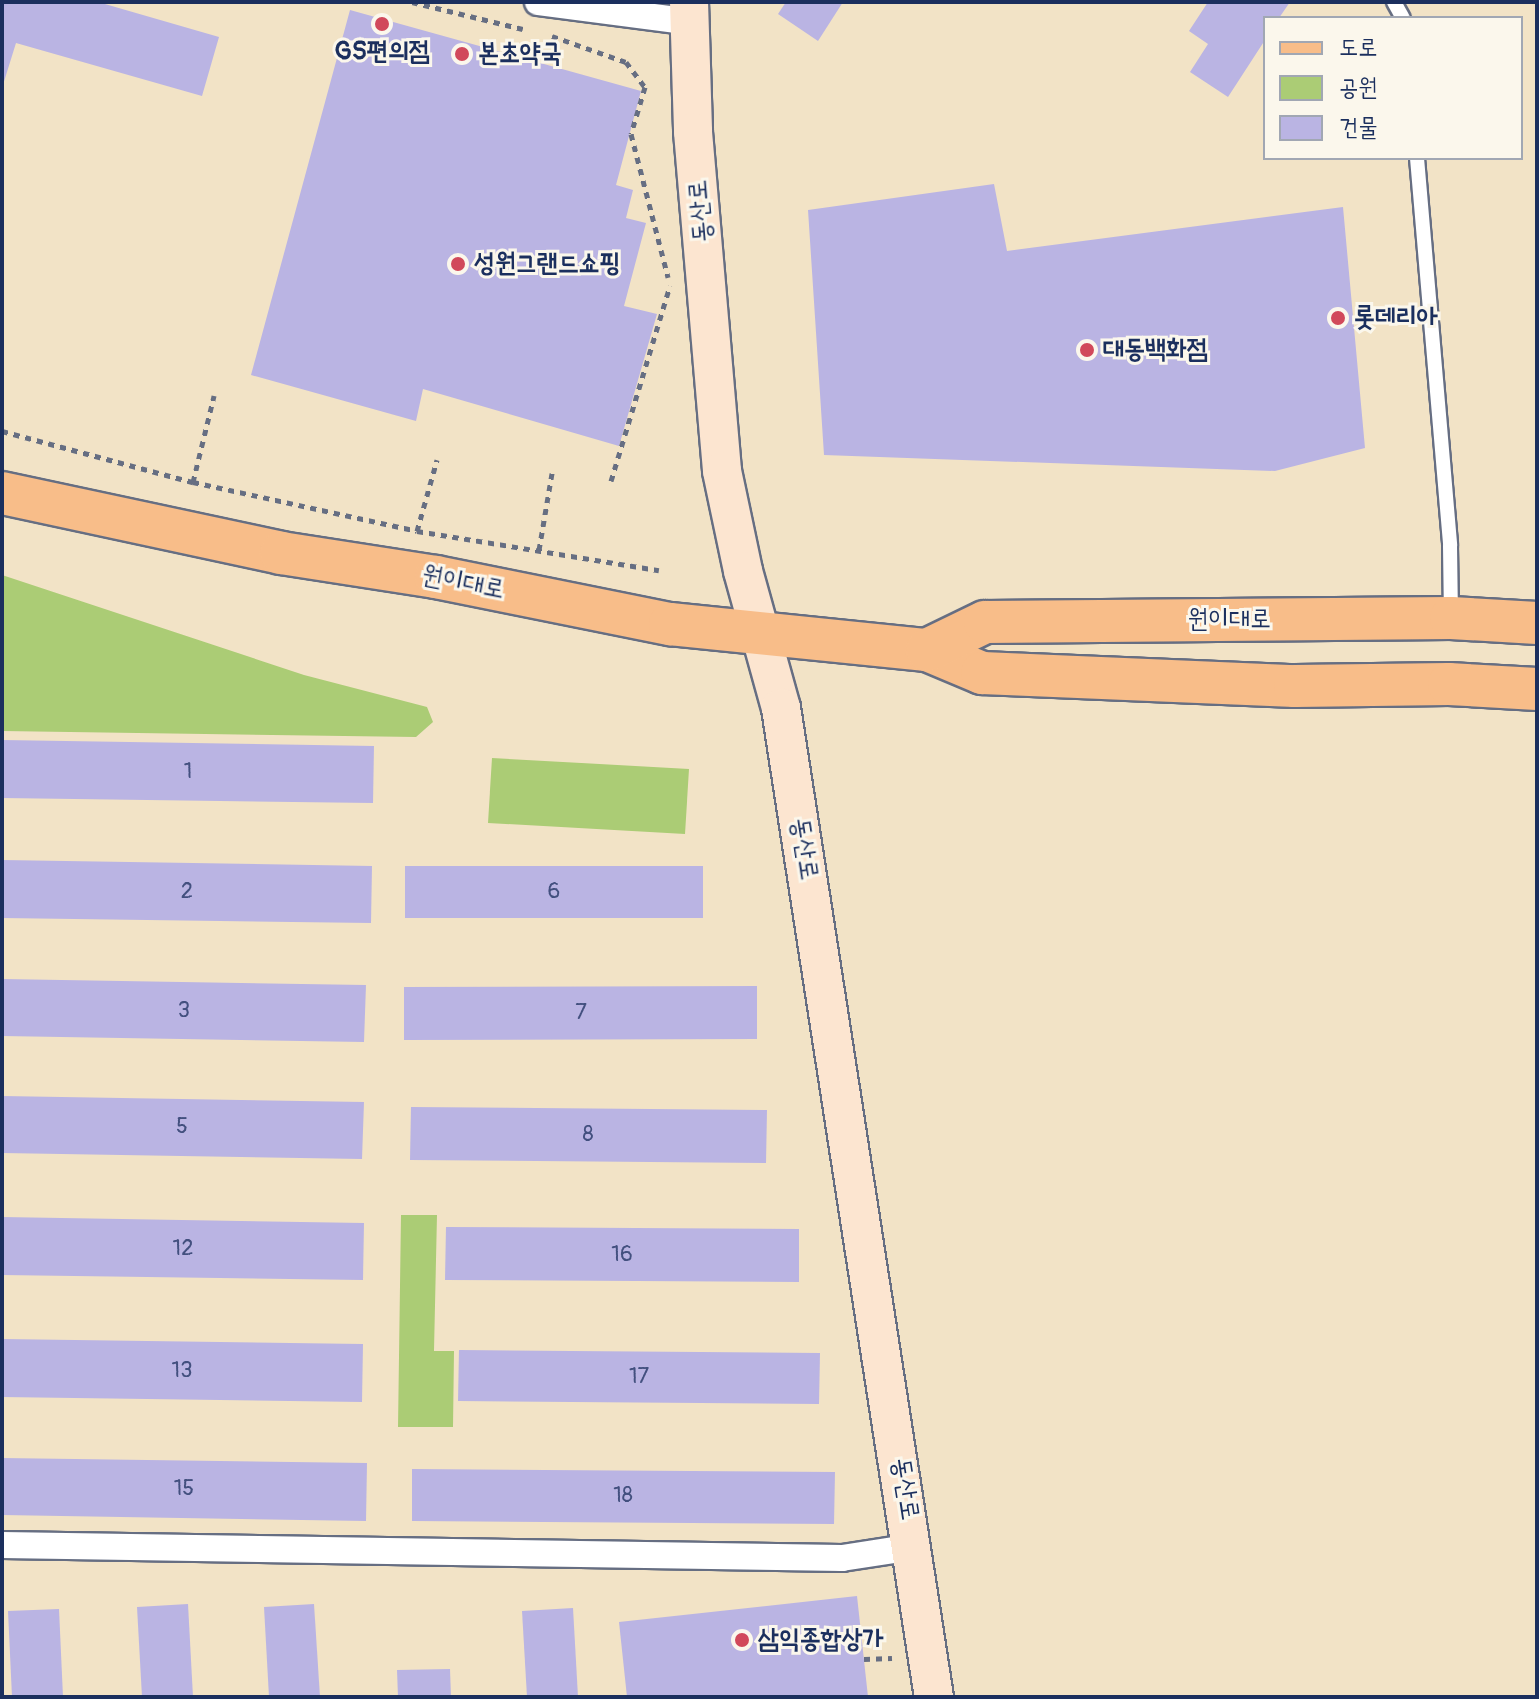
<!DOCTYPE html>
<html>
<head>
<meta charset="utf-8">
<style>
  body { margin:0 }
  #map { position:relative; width:1539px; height:1699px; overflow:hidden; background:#f2e3c6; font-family:Pangolin,"Poor Story",sans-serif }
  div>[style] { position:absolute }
  .green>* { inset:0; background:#abcc75 }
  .building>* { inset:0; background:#bab4e3 }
  .path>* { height:5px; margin-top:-2.5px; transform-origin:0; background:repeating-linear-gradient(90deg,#666e82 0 6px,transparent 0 12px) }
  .roads { filter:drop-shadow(2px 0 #666e82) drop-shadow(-2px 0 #666e82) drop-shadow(0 2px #666e82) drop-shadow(0 -2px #666e82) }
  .service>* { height:14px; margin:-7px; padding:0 7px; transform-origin:7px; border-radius:7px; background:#fff }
  .minor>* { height:26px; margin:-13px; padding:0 13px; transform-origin:13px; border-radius:13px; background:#fff }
  .secondary>* { height:38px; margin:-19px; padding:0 19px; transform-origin:19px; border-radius:19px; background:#fce5d0 }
  .primary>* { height:42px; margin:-21px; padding:0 21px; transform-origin:21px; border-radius:21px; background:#f8bd89 }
  .dots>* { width:22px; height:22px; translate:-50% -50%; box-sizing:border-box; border:4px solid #fbf7ec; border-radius:50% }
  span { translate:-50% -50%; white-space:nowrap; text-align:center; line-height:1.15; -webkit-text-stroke:6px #fbf7ec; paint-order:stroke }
  .number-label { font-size:22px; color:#43507f }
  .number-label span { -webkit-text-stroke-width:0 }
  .poi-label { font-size:26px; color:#1b2f5e; font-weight:700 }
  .left { translate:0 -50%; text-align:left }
  .street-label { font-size:26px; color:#1b2f5e }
  .frame { position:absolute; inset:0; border:4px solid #1b2f5e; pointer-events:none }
  .legend { position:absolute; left:1263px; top:16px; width:260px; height:144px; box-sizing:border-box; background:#fbf7ec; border:2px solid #a1a7b3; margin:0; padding:10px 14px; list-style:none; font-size:24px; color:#1b2f5e }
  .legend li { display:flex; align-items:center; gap:16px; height:40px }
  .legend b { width:40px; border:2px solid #a1a7b3 }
</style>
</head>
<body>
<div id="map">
  <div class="green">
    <i style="clip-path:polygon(2px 575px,304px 675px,427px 707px,433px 722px,416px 737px,2px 731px)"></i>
    <i style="clip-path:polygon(492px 758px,689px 769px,685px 834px,488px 823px)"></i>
    <i style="clip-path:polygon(401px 1215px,437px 1215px,434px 1351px,454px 1351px,453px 1427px,398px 1427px)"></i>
  </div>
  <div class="building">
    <i style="clip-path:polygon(2px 2px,98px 2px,219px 37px,202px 96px,16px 43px,2px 88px)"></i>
    <i style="clip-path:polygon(786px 2px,843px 2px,818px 41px,778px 14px)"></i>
    <i style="clip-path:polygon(1208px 2px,1290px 2px,1279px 18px,1265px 18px,1265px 40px,1228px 97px,1190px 72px,1208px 44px,1189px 31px)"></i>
    <i style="clip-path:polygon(350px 10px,641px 91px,616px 185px,633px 190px,626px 218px,646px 223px,624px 306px,657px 314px,619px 446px,423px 389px,416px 421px,251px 375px)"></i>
    <i style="clip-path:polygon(994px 184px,1007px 251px,1343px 207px,1365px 448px,1275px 471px,824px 455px,808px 210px)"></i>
    <i style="clip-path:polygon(2px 740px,374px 746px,373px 803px,2px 798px)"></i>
    <i style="clip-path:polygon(2px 860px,372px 866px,371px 923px,2px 918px)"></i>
    <i style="clip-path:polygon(405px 866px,703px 866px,703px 918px,405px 918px)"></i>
    <i style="clip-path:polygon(2px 979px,366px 985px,364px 1042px,2px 1036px)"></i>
    <i style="clip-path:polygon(757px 986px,757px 1039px,404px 1040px,404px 987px)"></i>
    <i style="clip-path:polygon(2px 1096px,364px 1102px,362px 1159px,2px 1153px)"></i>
    <i style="clip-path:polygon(411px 1107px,767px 1110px,766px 1163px,410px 1160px)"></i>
    <i style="clip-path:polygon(2px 1217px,364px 1223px,363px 1280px,2px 1275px)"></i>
    <i style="clip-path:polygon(446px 1227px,799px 1229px,799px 1282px,445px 1280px)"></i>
    <i style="clip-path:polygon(2px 1339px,363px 1344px,362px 1402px,2px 1397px)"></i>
    <i style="clip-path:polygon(459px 1350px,820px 1353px,819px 1404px,458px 1401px)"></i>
    <i style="clip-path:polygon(2px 1458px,367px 1463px,366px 1521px,2px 1515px)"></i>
    <i style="clip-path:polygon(412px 1469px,835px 1472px,834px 1524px,412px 1521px)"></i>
    <i style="clip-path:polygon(857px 1596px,868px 1697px,627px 1697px,619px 1622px)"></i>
    <i style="clip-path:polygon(188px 1604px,193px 1697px,142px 1697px,137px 1607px)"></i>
    <i style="clip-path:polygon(314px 1604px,320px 1697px,269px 1697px,264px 1607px)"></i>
    <i style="clip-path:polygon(573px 1608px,578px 1697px,527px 1697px,522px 1611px)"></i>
    <i style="clip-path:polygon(59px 1609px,63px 1697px,12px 1697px,8px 1611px)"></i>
    <i style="clip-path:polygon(450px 1669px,451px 1697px,398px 1697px,397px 1670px)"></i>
  </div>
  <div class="path">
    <i style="left:412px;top:2px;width:114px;rotate:13.7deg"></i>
    <i style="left:552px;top:36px;width:78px;rotate:19.4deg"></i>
    <i style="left:626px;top:62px;width:31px;rotate:53deg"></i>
    <i style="left:645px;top:87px;width:49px;rotate:106.6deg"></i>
    <i style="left:631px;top:134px;width:148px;rotate:75.5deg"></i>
    <i style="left:2px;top:431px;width:198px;rotate:15deg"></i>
    <i style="left:193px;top:482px;width:229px;rotate:12.3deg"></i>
    <i style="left:417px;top:531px;width:245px;rotate:9.2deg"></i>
    <i style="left:611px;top:481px;width:204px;rotate:-73.2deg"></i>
    <i style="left:193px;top:482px;width:89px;rotate:-76.3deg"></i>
    <i style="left:417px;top:531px;width:74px;rotate:-74.3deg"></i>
    <i style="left:539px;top:550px;width:78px;rotate:-80.4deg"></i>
    <i style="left:864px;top:1659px;width:28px;rotate:-2deg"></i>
  </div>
  <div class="roads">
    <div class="service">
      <i style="left:1394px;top:2px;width:18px;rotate:61deg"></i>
      <i style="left:1417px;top:158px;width:389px;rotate:85.1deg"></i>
      <i style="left:1450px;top:546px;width:68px;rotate:89.2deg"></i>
    </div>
    <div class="minor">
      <i style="left:538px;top:2px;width:156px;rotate:7.4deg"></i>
      <i style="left:2px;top:1545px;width:840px;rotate:0.89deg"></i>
      <i style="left:842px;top:1558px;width:73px;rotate:-8.7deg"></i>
    </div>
    <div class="secondary">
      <i style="left:689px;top:2px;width:130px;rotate:88.2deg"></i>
      <i style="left:693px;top:132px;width:340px;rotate:85.1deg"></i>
      <i style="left:722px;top:471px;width:102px;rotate:78.1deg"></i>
      <i style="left:743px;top:571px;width:142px;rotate:74.5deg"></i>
      <i style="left:781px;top:708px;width:1001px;rotate:81.21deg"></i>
    </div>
    <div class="primary">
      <i style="left:2px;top:493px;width:285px;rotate:12.1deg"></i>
      <i style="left:281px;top:553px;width:157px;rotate:8.8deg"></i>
      <i style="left:436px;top:577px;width:239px;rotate:11.4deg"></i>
      <i style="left:670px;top:624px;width:258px;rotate:5.8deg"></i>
      <i style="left:927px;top:650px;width:60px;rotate:22.7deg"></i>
      <i style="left:982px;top:673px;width:313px;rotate:2.4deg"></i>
      <i style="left:1295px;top:686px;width:154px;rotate:-0.7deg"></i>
      <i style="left:1449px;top:684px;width:88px;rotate:3.3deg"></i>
      <i style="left:927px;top:650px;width:64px;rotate:-25.8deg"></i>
      <i style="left:985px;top:622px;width:466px;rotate:-0.5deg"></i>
      <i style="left:1451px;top:618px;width:86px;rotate:3.3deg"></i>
    </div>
  </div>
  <div class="dots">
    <i style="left:382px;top:24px;background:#d1495b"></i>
    <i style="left:462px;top:54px;background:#d1495b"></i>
    <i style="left:458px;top:264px;background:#d1495b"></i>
    <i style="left:1338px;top:318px;background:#d1495b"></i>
    <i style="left:1087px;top:350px;background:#d1495b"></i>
    <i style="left:742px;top:1640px;background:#d1495b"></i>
  </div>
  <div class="number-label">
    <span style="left:188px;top:772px">1</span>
    <span style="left:187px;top:892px">2</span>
    <span style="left:554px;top:892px">6</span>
    <span style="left:184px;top:1011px">3</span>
    <span style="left:581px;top:1013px">7</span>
    <span style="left:182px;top:1127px">5</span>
    <span style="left:588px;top:1135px">8</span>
    <span style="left:183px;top:1249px">12</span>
    <span style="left:622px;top:1255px">16</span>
    <span style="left:182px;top:1371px">13</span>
    <span style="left:639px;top:1377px">17</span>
    <span style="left:184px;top:1489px">15</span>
    <span style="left:623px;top:1496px">18</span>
  </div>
  <div class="poi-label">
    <span style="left:382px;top:52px">GS편의점</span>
    <span class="left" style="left:478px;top:54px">본초약국</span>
    <span class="left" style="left:474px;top:264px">성원그랜드쇼핑</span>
    <span class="left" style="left:1354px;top:318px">롯데리아</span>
    <span class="left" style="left:1103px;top:350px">대동백화점</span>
    <span class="left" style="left:758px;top:1640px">삼익종합상가</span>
  </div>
  <div class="street-label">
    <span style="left:701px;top:211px;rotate:-95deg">동산로</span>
    <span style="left:463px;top:583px;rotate:11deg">원이대로</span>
    <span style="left:1229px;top:620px">원이대로</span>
    <span style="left:804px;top:849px;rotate:81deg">동산로</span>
    <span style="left:905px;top:1489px;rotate:81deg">동산로</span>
  </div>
  <div class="frame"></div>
  <ul class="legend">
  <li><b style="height:10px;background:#f8bd89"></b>도로</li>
  <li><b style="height:22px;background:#abcc75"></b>공원</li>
  <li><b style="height:22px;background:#bab4e3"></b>건물</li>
  </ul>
</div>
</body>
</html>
